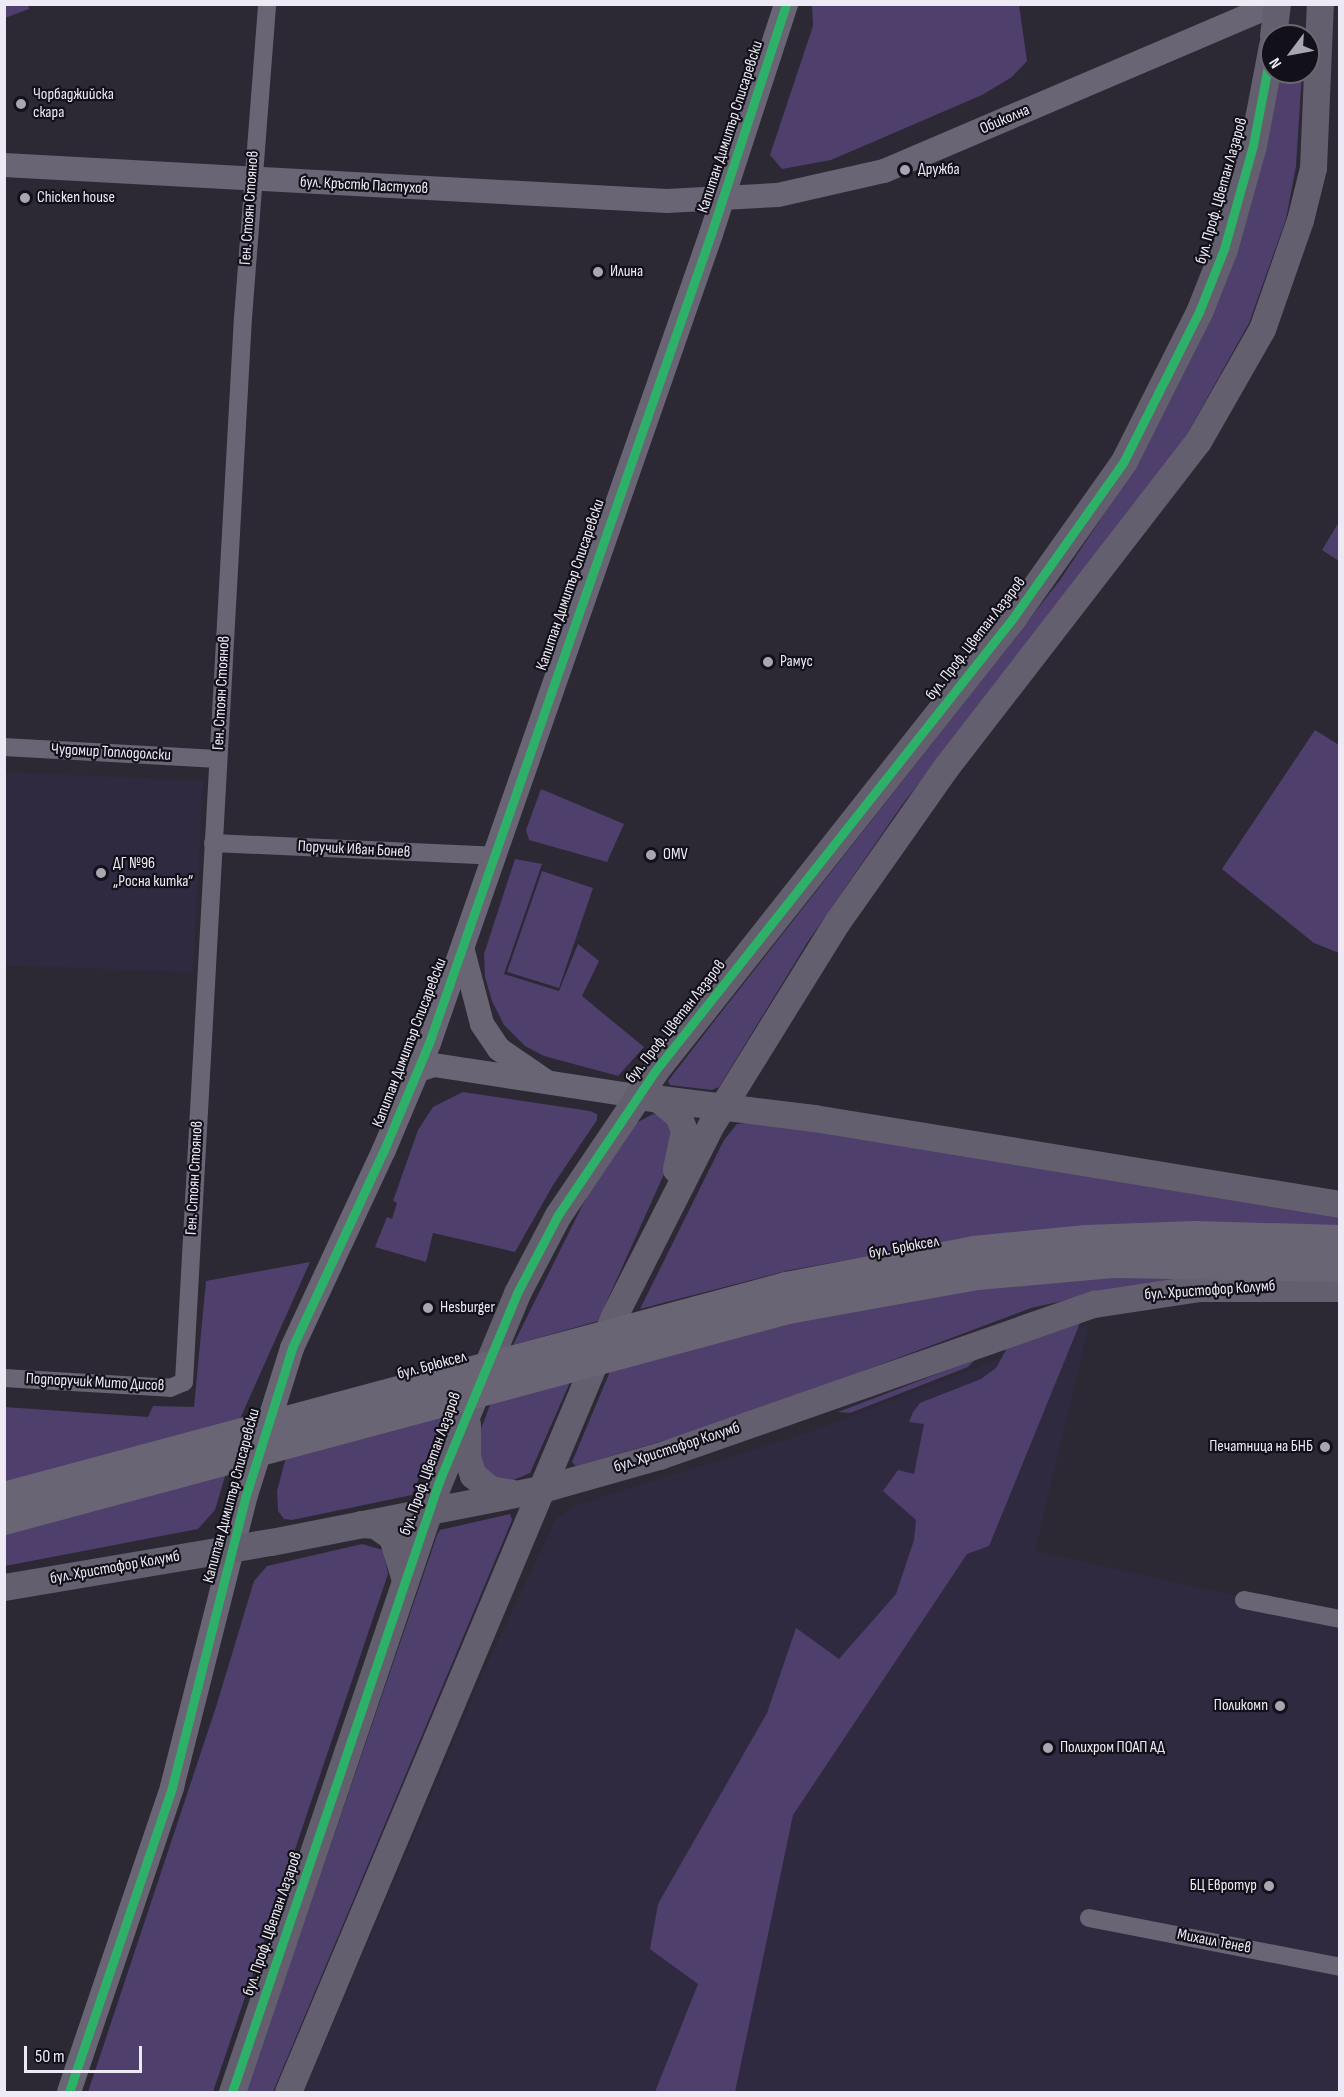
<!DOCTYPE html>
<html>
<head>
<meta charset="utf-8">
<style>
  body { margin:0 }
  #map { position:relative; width:1344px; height:2097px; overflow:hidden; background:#2c2934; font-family:"Sofia Sans Condensed",sans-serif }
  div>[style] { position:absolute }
  .built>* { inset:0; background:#302a41 }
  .green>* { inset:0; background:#4e3f6c }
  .minor>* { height:18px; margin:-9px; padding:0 9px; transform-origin:9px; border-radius:9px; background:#6a6575 }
  .tertiary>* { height:24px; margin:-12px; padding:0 12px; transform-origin:12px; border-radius:12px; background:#6a6575 }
  .secondary>* { height:27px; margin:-13.5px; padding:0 13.5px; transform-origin:13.5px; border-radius:13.5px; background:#635f6e }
  .primary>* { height:30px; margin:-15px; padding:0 15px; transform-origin:15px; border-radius:15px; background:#6a6575 }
  .primary-bridge>* { height:30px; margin:-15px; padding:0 15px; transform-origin:15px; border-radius:15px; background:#6a6575 }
  .cycleway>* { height:9px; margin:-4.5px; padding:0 4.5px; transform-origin:4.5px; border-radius:4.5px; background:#2db169 }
  .dots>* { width:16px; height:16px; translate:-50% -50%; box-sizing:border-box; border:3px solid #121018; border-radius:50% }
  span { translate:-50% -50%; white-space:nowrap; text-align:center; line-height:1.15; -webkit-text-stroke:4.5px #121018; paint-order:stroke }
  .poi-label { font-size:16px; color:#edeaf6 }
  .left { translate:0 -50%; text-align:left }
  .right { translate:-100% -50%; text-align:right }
  .street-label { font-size:16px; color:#edeaf6 }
  .frame { position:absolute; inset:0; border:6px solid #edeaf6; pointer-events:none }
  .north { position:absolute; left:1260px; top:24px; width:60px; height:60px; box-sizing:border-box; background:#121018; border:2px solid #6a6771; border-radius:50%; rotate:238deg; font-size:16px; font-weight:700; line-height:24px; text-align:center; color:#edeaf6 }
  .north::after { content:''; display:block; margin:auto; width:21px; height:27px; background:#a9a6b2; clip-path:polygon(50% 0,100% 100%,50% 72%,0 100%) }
  .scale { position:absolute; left:24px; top:2046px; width:118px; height:27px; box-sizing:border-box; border:3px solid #edeaf6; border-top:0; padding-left:8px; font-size:18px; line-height:21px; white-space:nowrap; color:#edeaf6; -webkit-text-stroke:4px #121018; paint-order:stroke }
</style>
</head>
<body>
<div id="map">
  <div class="built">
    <i style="clip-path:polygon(5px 772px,203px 781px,193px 972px,5px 965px)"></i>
    <i style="clip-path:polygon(1089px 1324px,1035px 1551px,1339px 1619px,1339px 2092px,304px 2092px,486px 1667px,556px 1519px,579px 1504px,808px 1433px)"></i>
  </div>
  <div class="green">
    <i style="clip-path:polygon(5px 4px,28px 5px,29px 9px,5px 18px)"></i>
    <i style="clip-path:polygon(812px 5px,1019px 5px,1027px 61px,1012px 77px,982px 95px,831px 160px,782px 169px,770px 155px,813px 26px)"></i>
    <i style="clip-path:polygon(1280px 72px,1302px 72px,1296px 166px,1286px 219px,1249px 323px,1186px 436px,902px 805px,807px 943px,719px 1087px,712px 1090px,670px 1085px,668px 1081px,712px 1024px,1060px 580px,1136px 466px,1202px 336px,1264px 151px)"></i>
    <i style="clip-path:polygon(1339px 522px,1339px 561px,1322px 550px)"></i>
    <i style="clip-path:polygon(1315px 730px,1339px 745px,1339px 953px,1314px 943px,1222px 869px)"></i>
    <i style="clip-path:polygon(541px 789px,624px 824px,607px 862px,529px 840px,526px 830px)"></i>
    <i style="clip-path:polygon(515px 859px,542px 864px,504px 974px,559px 991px,578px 944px,599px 961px,582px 996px,644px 1047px,618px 1076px,544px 1056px,525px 1046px,504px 1025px,492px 1001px,485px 977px,484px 954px)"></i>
    <i style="clip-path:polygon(542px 871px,593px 888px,559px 988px,507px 972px)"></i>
    <i style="clip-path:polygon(463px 1092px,590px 1111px,597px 1114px,597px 1120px,553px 1185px,515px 1252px,433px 1233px,426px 1262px,375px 1247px,387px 1217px,392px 1219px,397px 1203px,393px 1201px,418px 1130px,433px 1107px)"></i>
    <i style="clip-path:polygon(653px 1114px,670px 1119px,673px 1154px,598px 1321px,513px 1345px,593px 1184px,636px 1123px)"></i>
    <i style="clip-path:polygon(756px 1122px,1339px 1215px,1339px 1228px,973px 1238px,790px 1270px,640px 1309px,724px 1140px,737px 1124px)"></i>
    <i style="clip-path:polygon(310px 1262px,240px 1419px,5px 1484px,5px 1407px,148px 1417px,153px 1406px,194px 1407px,206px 1281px)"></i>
    <i style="clip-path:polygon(1250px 1273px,1099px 1293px,1031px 1308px,725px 1423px,576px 1466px,572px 1462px,611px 1369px,803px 1320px,1025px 1281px)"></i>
    <i style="clip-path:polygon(1080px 1323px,989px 1546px,967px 1554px,793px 1815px,735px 2092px,655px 2092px,698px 1984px,650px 1949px,658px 1904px,767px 1713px,796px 1628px,839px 1659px,896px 1594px,914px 1540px,916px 1520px,883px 1491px,898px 1470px,914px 1474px,924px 1424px,909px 1422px,913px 1412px,920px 1403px,981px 1379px,996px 1368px,1007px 1348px)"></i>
    <i style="clip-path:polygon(976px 1359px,968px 1367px,850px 1413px,838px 1412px)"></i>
    <i style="clip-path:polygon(571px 1380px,530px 1473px,511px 1481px,490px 1480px,473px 1451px,491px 1402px)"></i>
    <i style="clip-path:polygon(445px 1414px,412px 1495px,292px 1520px,284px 1519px,278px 1511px,277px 1491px,286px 1457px)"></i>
    <i style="clip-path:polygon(226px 1473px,215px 1510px,198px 1529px,5px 1566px,5px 1533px)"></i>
    <i style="clip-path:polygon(510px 1514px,512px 1520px,273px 2092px,246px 2092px,437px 1535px,440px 1530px)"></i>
    <i style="clip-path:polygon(362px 1544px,383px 1550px,388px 1574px,213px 2092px,88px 2092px,216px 1707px,254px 1581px,267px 1566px)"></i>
  </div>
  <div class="minor">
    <i style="left:4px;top:747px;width:214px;rotate:3.2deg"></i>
    <i style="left:213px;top:843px;width:281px;rotate:2.6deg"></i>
    <i style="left:4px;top:1378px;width:166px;rotate:3.4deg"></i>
    <i style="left:170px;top:1388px;width:15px;rotate:-23deg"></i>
    <i style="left:184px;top:1382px;width:1066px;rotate:-86.83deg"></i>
    <i style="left:243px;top:318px;width:315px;rotate:-85.6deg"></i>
    <i style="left:1244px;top:1600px;width:98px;rotate:11.2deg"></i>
    <i style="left:1089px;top:1918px;width:256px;rotate:11deg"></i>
  </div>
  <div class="tertiary">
    <i style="left:4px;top:165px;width:664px;rotate:3.11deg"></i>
    <i style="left:667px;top:201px;width:111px;rotate:-3.1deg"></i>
    <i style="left:778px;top:195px;width:109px;rotate:-12.8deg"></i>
    <i style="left:884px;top:171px;width:426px;rotate:-23.1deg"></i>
    <i style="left:463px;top:951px;width:75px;rotate:75.4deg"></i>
    <i style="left:482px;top:1024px;width:30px;rotate:56deg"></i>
    <i style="left:499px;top:1049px;width:55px;rotate:34.6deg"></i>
    <i style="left:418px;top:1070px;width:17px;rotate:-17deg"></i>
    <i style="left:434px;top:1065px;width:205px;rotate:8.7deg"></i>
    <i style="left:69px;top:2092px;width:322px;rotate:-71.3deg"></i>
    <i style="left:172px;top:1787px;width:301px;rotate:-75.8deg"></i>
    <i style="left:246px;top:1495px;width:154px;rotate:-72.6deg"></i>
    <i style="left:292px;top:1348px;width:218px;rotate:-65.1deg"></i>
    <i style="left:384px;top:1150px;width:116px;rotate:-67.2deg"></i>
    <i style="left:429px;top:1043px;width:857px;rotate:-70.78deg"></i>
    <i style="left:711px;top:234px;width:242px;rotate:-71.9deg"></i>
  </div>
  <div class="secondary">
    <i style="left:1273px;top:36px;width:32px;rotate:-83deg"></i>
    <i style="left:637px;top:1096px;width:178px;rotate:7.1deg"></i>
    <i style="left:814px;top:1118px;width:533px;rotate:9.29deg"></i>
    <i style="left:658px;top:1099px;width:26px;rotate:39deg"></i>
    <i style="left:678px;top:1115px;width:17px;rotate:69deg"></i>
    <i style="left:684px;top:1131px;width:39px;rotate:102deg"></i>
    <i style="left:467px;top:1424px;width:33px;rotate:90deg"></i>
    <i style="left:467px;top:1457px;width:19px;rotate:72deg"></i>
    <i style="left:473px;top:1475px;width:22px;rotate:39deg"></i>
    <i style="left:490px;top:1489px;width:22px;rotate:10deg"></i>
    <i style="left:361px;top:1524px;width:14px;rotate:4deg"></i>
    <i style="left:375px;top:1525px;width:21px;rotate:35deg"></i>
    <i style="left:392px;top:1537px;width:45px;rotate:73.2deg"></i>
    <i style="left:4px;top:1587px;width:271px;rotate:-9.6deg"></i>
    <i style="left:271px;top:1542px;width:276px;rotate:-11.1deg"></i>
    <i style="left:542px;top:1489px;width:122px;rotate:-15.8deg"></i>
    <i style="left:659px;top:1456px;width:461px;rotate:-19.3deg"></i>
    <i style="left:1094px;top:1304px;width:107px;rotate:-8.6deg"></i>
    <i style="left:1200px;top:1288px;width:140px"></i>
    <i style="left:232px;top:2092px;width:642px;rotate:-71.28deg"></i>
    <i style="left:438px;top:1484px;width:207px;rotate:-67.5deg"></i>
    <i style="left:517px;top:1293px;width:88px;rotate:-62.3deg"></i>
    <i style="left:558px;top:1215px;width:174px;rotate:-56deg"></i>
    <i style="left:655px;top:1071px;width:577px;rotate:-51.68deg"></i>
    <i style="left:1013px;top:618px;width:192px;rotate:-54.7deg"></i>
    <i style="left:1124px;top:461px;width:167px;rotate:-63.3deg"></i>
    <i style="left:1199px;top:312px;width:68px;rotate:-68.4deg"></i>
    <i style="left:1224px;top:249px;width:108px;rotate:-74.4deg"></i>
    <i style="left:1253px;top:145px;width:102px;rotate:-79.2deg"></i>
    <i style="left:288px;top:2092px;width:842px;rotate:-67.21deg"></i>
    <i style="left:614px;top:1316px;width:214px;rotate:-63.1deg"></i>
    <i style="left:711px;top:1125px;width:239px;rotate:-58.2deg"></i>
    <i style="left:837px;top:922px;width:189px;rotate:-54.9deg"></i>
    <i style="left:946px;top:767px;width:412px;rotate:-52.3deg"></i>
    <i style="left:1198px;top:441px;width:129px;rotate:-60.3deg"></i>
    <i style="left:1262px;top:329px;width:115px;rotate:-70.8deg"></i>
    <i style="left:1300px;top:220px;width:54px;rotate:-76deg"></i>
    <i style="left:1313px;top:168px;width:164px;rotate:-87.6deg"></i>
  </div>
  <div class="primary">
    <i style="left:974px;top:1251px;width:113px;rotate:-5.6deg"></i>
    <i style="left:1086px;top:1240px;width:109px;rotate:-2.1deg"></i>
    <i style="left:1195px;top:1236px;width:145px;rotate:1.6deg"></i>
    <i style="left:977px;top:1275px;width:139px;rotate:-5deg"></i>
    <i style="left:1115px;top:1263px;width:225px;rotate:1deg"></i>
  </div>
  <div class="primary-bridge">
    <i style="left:4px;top:1497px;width:810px;rotate:-15.03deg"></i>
    <i style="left:786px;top:1287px;width:191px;rotate:-10.8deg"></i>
    <i style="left:4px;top:1520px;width:812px;rotate:-15.06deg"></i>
    <i style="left:788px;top:1309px;width:192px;rotate:-10.2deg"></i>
  </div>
  <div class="cycleway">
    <i style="left:69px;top:2092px;width:322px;rotate:-71.3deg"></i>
    <i style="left:172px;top:1787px;width:301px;rotate:-75.8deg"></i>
    <i style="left:246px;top:1495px;width:154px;rotate:-72.6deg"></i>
    <i style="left:292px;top:1348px;width:218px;rotate:-65.1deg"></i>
    <i style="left:384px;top:1150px;width:116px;rotate:-67.2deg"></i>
    <i style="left:429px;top:1043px;width:857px;rotate:-70.78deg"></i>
    <i style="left:711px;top:234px;width:242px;rotate:-71.9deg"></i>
    <i style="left:232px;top:2092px;width:642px;rotate:-71.28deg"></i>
    <i style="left:438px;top:1484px;width:207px;rotate:-67.5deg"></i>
    <i style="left:517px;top:1293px;width:88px;rotate:-62.3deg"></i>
    <i style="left:558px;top:1215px;width:174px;rotate:-56deg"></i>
    <i style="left:655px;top:1071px;width:577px;rotate:-51.68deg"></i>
    <i style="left:1013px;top:618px;width:192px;rotate:-54.7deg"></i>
    <i style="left:1124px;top:461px;width:167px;rotate:-63.3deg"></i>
    <i style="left:1199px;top:312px;width:68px;rotate:-68.4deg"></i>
    <i style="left:1224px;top:249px;width:108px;rotate:-74.4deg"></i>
    <i style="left:1253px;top:145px;width:102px;rotate:-79.2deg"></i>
  </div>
  <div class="dots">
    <i style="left:21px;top:104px;background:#a9a6b2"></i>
    <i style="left:905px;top:170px;background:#a9a6b2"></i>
    <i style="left:25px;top:198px;background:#a9a6b2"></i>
    <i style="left:598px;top:272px;background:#a9a6b2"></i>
    <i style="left:768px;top:662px;background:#a9a6b2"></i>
    <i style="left:651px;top:855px;background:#a9a6b2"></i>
    <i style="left:101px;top:873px;background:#a9a6b2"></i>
    <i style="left:428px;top:1308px;background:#a9a6b2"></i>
    <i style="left:1325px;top:1447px;background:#a9a6b2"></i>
    <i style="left:1280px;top:1706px;background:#a9a6b2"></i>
    <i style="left:1048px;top:1748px;background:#a9a6b2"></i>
    <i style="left:1269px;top:1886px;background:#a9a6b2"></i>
  </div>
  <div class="poi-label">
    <span class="left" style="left:33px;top:104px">Чорбаджийска<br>скара</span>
    <span class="left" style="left:918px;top:170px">Дружба</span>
    <span class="left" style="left:37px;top:198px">Chicken house</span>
    <span class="left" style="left:610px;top:272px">Илина</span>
    <span class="left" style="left:780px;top:662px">Рамус</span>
    <span class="left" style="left:663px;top:855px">OMV</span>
    <span class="left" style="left:113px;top:873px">ДГ №96<br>„Росна китка“</span>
    <span class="left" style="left:440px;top:1308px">Hesburger</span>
    <span class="right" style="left:1313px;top:1447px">Печатница на БНБ</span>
    <span class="right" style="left:1268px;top:1706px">Поликомп</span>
    <span class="left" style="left:1060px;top:1748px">Полихром ПОАП АД</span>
    <span class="right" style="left:1257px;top:1886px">БЦ Евротур</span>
  </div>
  <div class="street-label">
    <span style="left:1005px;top:120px;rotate:-23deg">Обиколна</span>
    <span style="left:731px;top:127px;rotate:-72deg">Капитан Димитър Списаревски</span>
    <span style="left:364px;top:186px;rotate:3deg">бул. Кръстю Пастухов</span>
    <span style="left:1222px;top:191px;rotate:-74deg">бул. Проф. Цветан Лазаров</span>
    <span style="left:250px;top:208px;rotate:-86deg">Ген. Стоян Стоянов</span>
    <span style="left:571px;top:585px;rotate:-71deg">Капитан Димитър Списаревски</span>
    <span style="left:976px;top:639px;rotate:-52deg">бул. Проф. Цветан Лазаров</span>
    <span style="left:222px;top:693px;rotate:-87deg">Ген. Стоян Стоянов</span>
    <span style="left:111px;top:753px;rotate:3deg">Чудомир Топлодолски</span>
    <span style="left:354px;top:850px;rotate:3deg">Поручик Иван Бонев</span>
    <span style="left:676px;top:1022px;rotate:-52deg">бул. Проф. Цветан Лазаров</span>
    <span style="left:410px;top:1043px;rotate:-69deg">Капитан Димитър Списаревски</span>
    <span style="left:195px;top:1178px;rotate:-87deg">Ген. Стоян Стоянов</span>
    <span style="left:904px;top:1248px;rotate:-10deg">бул. Брюксел</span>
    <span style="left:1210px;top:1291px;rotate:-4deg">бул. Христофор Колумб</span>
    <span style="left:432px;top:1366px;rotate:-15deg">бул. Брюксел</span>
    <span style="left:95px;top:1383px;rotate:3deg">Подпоручик Мито Дисов</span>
    <span style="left:677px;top:1448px;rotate:-18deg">бул. Христофор Колумб</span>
    <span style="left:431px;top:1464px;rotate:-70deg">бул. Проф. Цветан Лазаров</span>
    <span style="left:232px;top:1496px;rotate:-75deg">Капитан Димитър Списаревски</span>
    <span style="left:115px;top:1568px;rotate:-10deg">бул. Христофор Колумб</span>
    <span style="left:273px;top:1924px;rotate:-71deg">бул. Проф. Цветан Лазаров</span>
    <span style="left:1214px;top:1942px;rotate:11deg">Михаил Тенев</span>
  </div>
  <div class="frame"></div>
  <div class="north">N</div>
  <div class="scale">50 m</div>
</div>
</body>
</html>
